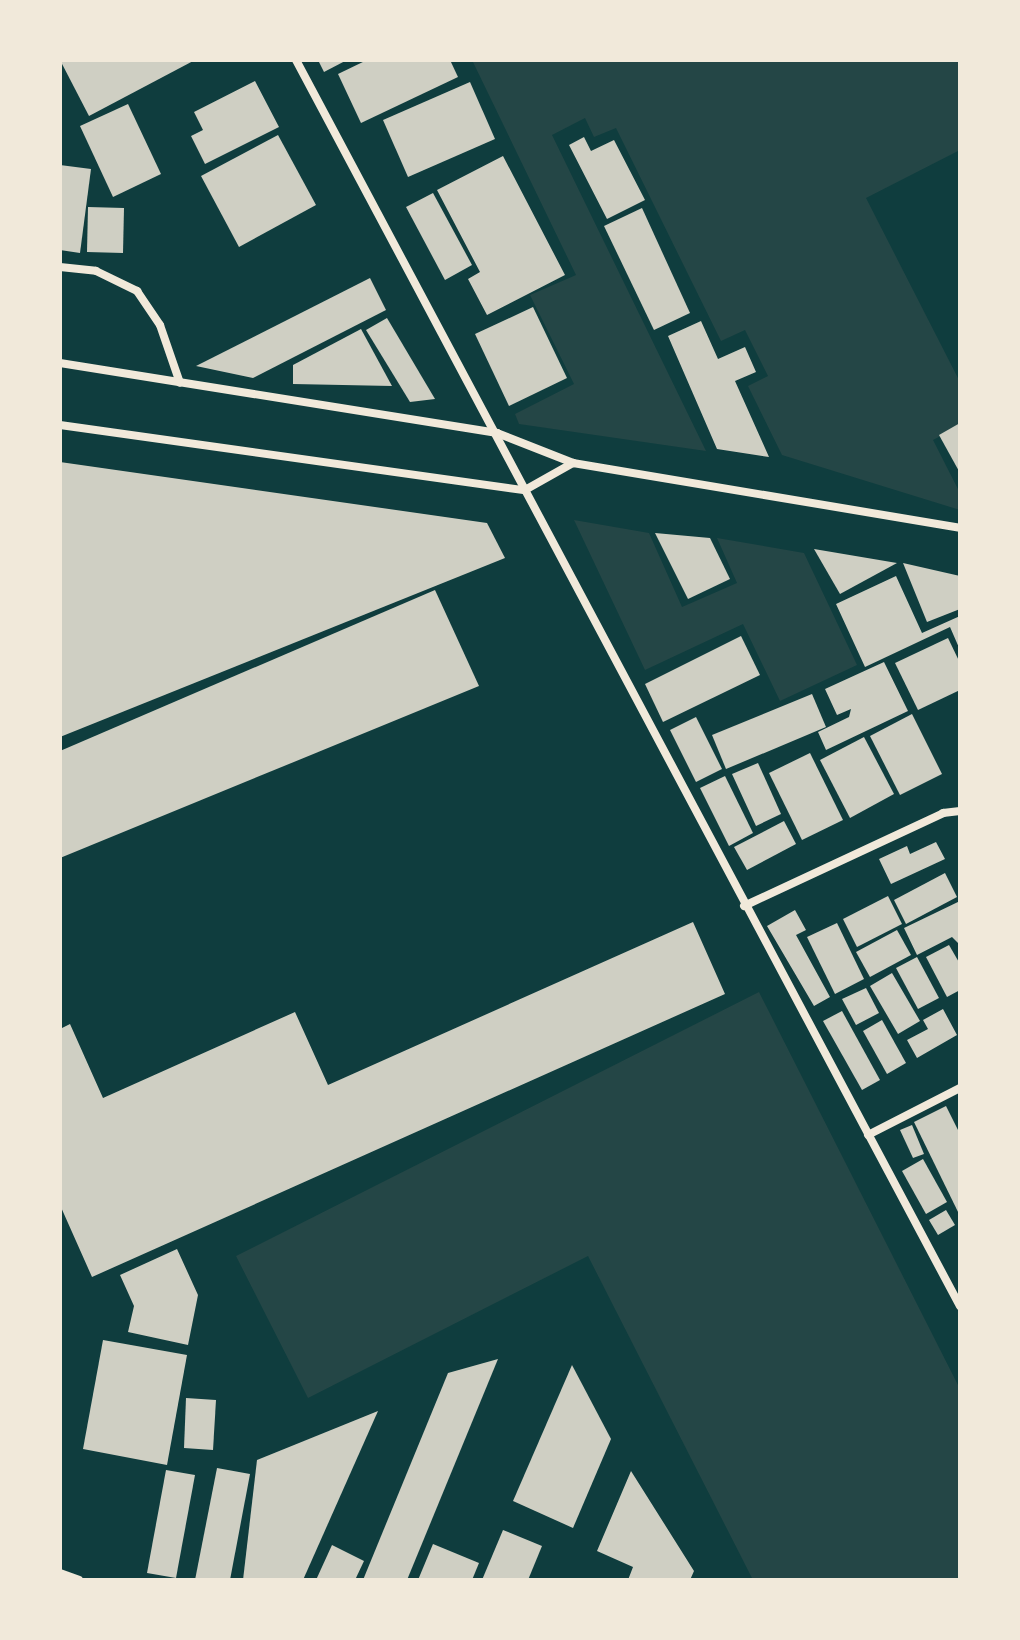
<!DOCTYPE html>
<html>
<head>
<meta charset="utf-8">
<style>
  body { margin:0 }
  #map { position:relative; width:1020px; height:1640px; overflow:hidden; background:#0f3d3e; font-family:Jost,sans-serif }
  div>[style] { position:absolute }
  .green>* { inset:0; background:#244646 }
  .building>* { inset:0; background:#cfcfc3 }
  .minor>* { height:8px; margin:-4px; padding:0 4px; transform-origin:4px; border-radius:4px; background:#f1e9da }
  span { translate:-50% -50%; white-space:nowrap; text-align:center; line-height:1.15; -webkit-text-stroke:7px #f1e9da; paint-order:stroke }
  .frame { position:absolute; inset:0; border:62px solid #f1e9da; pointer-events:none }
</style>
</head>
<body>
<div id="map">
  <div class="green">
    <i style="clip-path:polygon(472px 60px,960px 60px,960px 150px,866px 198px,960px 382px,960px 426px,933px 440px,960px 493px,960px 510px,782px 455px,748px 386px,768px 376px,745px 330px,721px 341px,616px 128px,594px 137px,585px 118px,552px 135px,706px 451px,519px 424px,515px 414px,574px 384px,530px 295px,576px 275px)"></i>
    <i style="clip-path:polygon(574px 520px,649px 533px,682px 607px,737px 583px,717px 538px,804px 553px,857px 665px,780px 701px,743px 624px,645px 670px)"></i>
    <i style="clip-path:polygon(759px 992px,960px 1389px,960px 1580px,753px 1580px,588px 1256px,308px 1398px,236px 1256px)"></i>
  </div>
  <div class="building">
    <i style="clip-path:polygon(60px 60px,195px 60px,89px 116px)"></i>
    <i style="clip-path:polygon(318px 60px,347px 60px,324px 72px)"></i>
    <i style="clip-path:polygon(367px 60px,450px 60px,458px 77px,361px 123px,338px 74px)"></i>
    <i style="clip-path:polygon(255px 81px,279px 127px,205px 164px,191px 136px,203px 130px,194px 112px)"></i>
    <i style="clip-path:polygon(470px 82px,495px 139px,408px 177px,383px 120px)"></i>
    <i style="clip-path:polygon(128px 104px,161px 174px,113px 197px,80px 126px)"></i>
    <i style="clip-path:polygon(278px 135px,316px 205px,239px 247px,201px 176px)"></i>
    <i style="clip-path:polygon(584px 137px,591px 151px,614px 140px,645px 200px,607px 219px,569px 145px)"></i>
    <i style="clip-path:polygon(503px 156px,565px 275px,487px 315px,468px 279px,480px 272px,437px 190px)"></i>
    <i style="clip-path:polygon(60px 165px,91px 169px,80px 253px,60px 250px)"></i>
    <i style="clip-path:polygon(433px 193px,472px 265px,445px 280px,406px 207px)"></i>
    <i style="clip-path:polygon(88px 207px,124px 208px,123px 253px,87px 252px)"></i>
    <i style="clip-path:polygon(642px 208px,690px 313px,654px 330px,604px 226px)"></i>
    <i style="clip-path:polygon(370px 278px,386px 310px,253px 378px,196px 366px)"></i>
    <i style="clip-path:polygon(533px 307px,567px 378px,509px 406px,475px 334px)"></i>
    <i style="clip-path:polygon(387px 318px,435px 399px,410px 402px,366px 330px)"></i>
    <i style="clip-path:polygon(701px 321px,718px 359px,745px 347px,756px 372px,735px 381px,769px 457px,717px 449px,668px 336px)"></i>
    <i style="clip-path:polygon(361px 329px,392px 386px,293px 384px,293px 365px)"></i>
    <i style="clip-path:polygon(960px 423px,960px 473px,939px 435px)"></i>
    <i style="clip-path:polygon(60px 462px,487px 523px,505px 558px,60px 737px)"></i>
    <i style="clip-path:polygon(655px 533px,710px 538px,730px 579px,688px 599px)"></i>
    <i style="clip-path:polygon(814px 549px,897px 563px,840px 594px)"></i>
    <i style="clip-path:polygon(903px 563px,960px 576px,960px 609px,927px 622px)"></i>
    <i style="clip-path:polygon(896px 576px,922px 633px,960px 616px,960px 650px,950px 627px,865px 667px,836px 604px)"></i>
    <i style="clip-path:polygon(435px 590px,479px 686px,60px 858px,60px 751px)"></i>
    <i style="clip-path:polygon(741px 636px,760px 675px,663px 722px,645px 684px)"></i>
    <i style="clip-path:polygon(948px 638px,960px 663px,960px 690px,918px 710px,895px 663px)"></i>
    <i style="clip-path:polygon(884px 662px,908px 711px,826px 750px,818px 732px,849px 717px,851px 709px,837px 715px,825px 689px)"></i>
    <i style="clip-path:polygon(812px 694px,826px 727px,726px 769px,712px 735px)"></i>
    <i style="clip-path:polygon(912px 714px,942px 774px,900px 795px,870px 736px)"></i>
    <i style="clip-path:polygon(696px 717px,722px 769px,696px 782px,670px 730px)"></i>
    <i style="clip-path:polygon(864px 737px,894px 794px,850px 818px,820px 760px)"></i>
    <i style="clip-path:polygon(810px 753px,843px 820px,802px 840px,769px 773px)"></i>
    <i style="clip-path:polygon(758px 763px,781px 814px,756px 826px,732px 774px)"></i>
    <i style="clip-path:polygon(725px 776px,753px 833px,729px 846px,700px 788px)"></i>
    <i style="clip-path:polygon(784px 821px,796px 844px,747px 870px,734px 847px)"></i>
    <i style="clip-path:polygon(936px 842px,945px 859px,891px 884px,879px 859px,907px 846px,910px 854px)"></i>
    <i style="clip-path:polygon(945px 873px,957px 897px,906px 924px,894px 900px)"></i>
    <i style="clip-path:polygon(888px 896px,902px 924px,857px 947px,843px 919px)"></i>
    <i style="clip-path:polygon(960px 901px,960px 945px,952px 937px,917px 955px,904px 928px)"></i>
    <i style="clip-path:polygon(795px 910px,806px 930px,796px 935px,830px 997px,814px 1006px,767px 926px)"></i>
    <i style="clip-path:polygon(693px 922px,725px 994px,92px 1277px,60px 1205px,60px 1029px,70px 1024px,103px 1098px,295px 1012px,328px 1085px)"></i>
    <i style="clip-path:polygon(837px 923px,864px 979px,835px 994px,807px 937px)"></i>
    <i style="clip-path:polygon(897px 930px,911px 955px,870px 977px,856px 952px)"></i>
    <i style="clip-path:polygon(949px 945px,960px 964px,960px 990px,947px 997px,926px 957px)"></i>
    <i style="clip-path:polygon(917px 957px,939px 998px,918px 1009px,896px 968px)"></i>
    <i style="clip-path:polygon(892px 973px,920px 1021px,898px 1034px,870px 986px)"></i>
    <i style="clip-path:polygon(866px 988px,879px 1013px,856px 1025px,842px 999px)"></i>
    <i style="clip-path:polygon(943px 1009px,957px 1035px,917px 1058px,907px 1040px,928px 1029px,923px 1020px)"></i>
    <i style="clip-path:polygon(842px 1011px,880px 1080px,862px 1090px,823px 1021px)"></i>
    <i style="clip-path:polygon(882px 1020px,906px 1063px,887px 1074px,863px 1031px)"></i>
    <i style="clip-path:polygon(946px 1106px,960px 1134px,960px 1216px,914px 1122px)"></i>
    <i style="clip-path:polygon(912px 1125px,924px 1154px,913px 1158px,900px 1130px)"></i>
    <i style="clip-path:polygon(923px 1159px,947px 1202px,926px 1214px,902px 1171px)"></i>
    <i style="clip-path:polygon(946px 1210px,955px 1225px,938px 1235px,929px 1220px)"></i>
    <i style="clip-path:polygon(177px 1249px,198px 1295px,188px 1345px,128px 1332px,134px 1306px,120px 1275px)"></i>
    <i style="clip-path:polygon(103px 1340px,187px 1355px,167px 1465px,83px 1449px)"></i>
    <i style="clip-path:polygon(498px 1359px,407px 1580px,363px 1580px,448px 1373px)"></i>
    <i style="clip-path:polygon(572px 1365px,611px 1439px,573px 1528px,513px 1501px)"></i>
    <i style="clip-path:polygon(186px 1398px,216px 1400px,213px 1450px,184px 1448px)"></i>
    <i style="clip-path:polygon(378px 1411px,303px 1580px,243px 1580px,257px 1460px)"></i>
    <i style="clip-path:polygon(217px 1468px,250px 1474px,230px 1580px,195px 1580px)"></i>
    <i style="clip-path:polygon(166px 1470px,195px 1475px,176px 1578px,147px 1573px)"></i>
    <i style="clip-path:polygon(631px 1471px,694px 1571px,690px 1580px,628px 1580px,633px 1567px,597px 1551px)"></i>
    <i style="clip-path:polygon(503px 1530px,542px 1546px,528px 1580px,482px 1580px)"></i>
    <i style="clip-path:polygon(433px 1544px,479px 1563px,472px 1580px,418px 1580px)"></i>
    <i style="clip-path:polygon(332px 1545px,364px 1561px,355px 1580px,316px 1580px)"></i>
  </div>
  <div class="minor">
    <i style="left:296px;top:60px;width:1412px;rotate:61.95deg"></i>
    <i style="left:60px;top:267px;width:36px;rotate:6deg"></i>
    <i style="left:96px;top:271px;width:46px;rotate:26deg"></i>
    <i style="left:137px;top:291px;width:41px;rotate:55.9deg"></i>
    <i style="left:160px;top:325px;width:61px;rotate:71deg"></i>
    <i style="left:60px;top:363px;width:443px;rotate:9.1deg"></i>
    <i style="left:497px;top:433px;width:82px;rotate:21.5deg"></i>
    <i style="left:573px;top:463px;width:392px;rotate:9.5deg"></i>
    <i style="left:60px;top:425px;width:470px;rotate:8deg"></i>
    <i style="left:525px;top:490px;width:55px;rotate:-29.4deg"></i>
    <i style="left:744px;top:906px;width:220px;rotate:-25deg"></i>
    <i style="left:943px;top:813px;width:17px;rotate:-7deg"></i>
    <i style="left:868px;top:1135px;width:103px;rotate:-27.1deg"></i>
    <i style="left:60px;top:1573px;width:20px;rotate:20deg"></i>
  </div>
  <div class="frame"></div>
</div>
</body>
</html>
